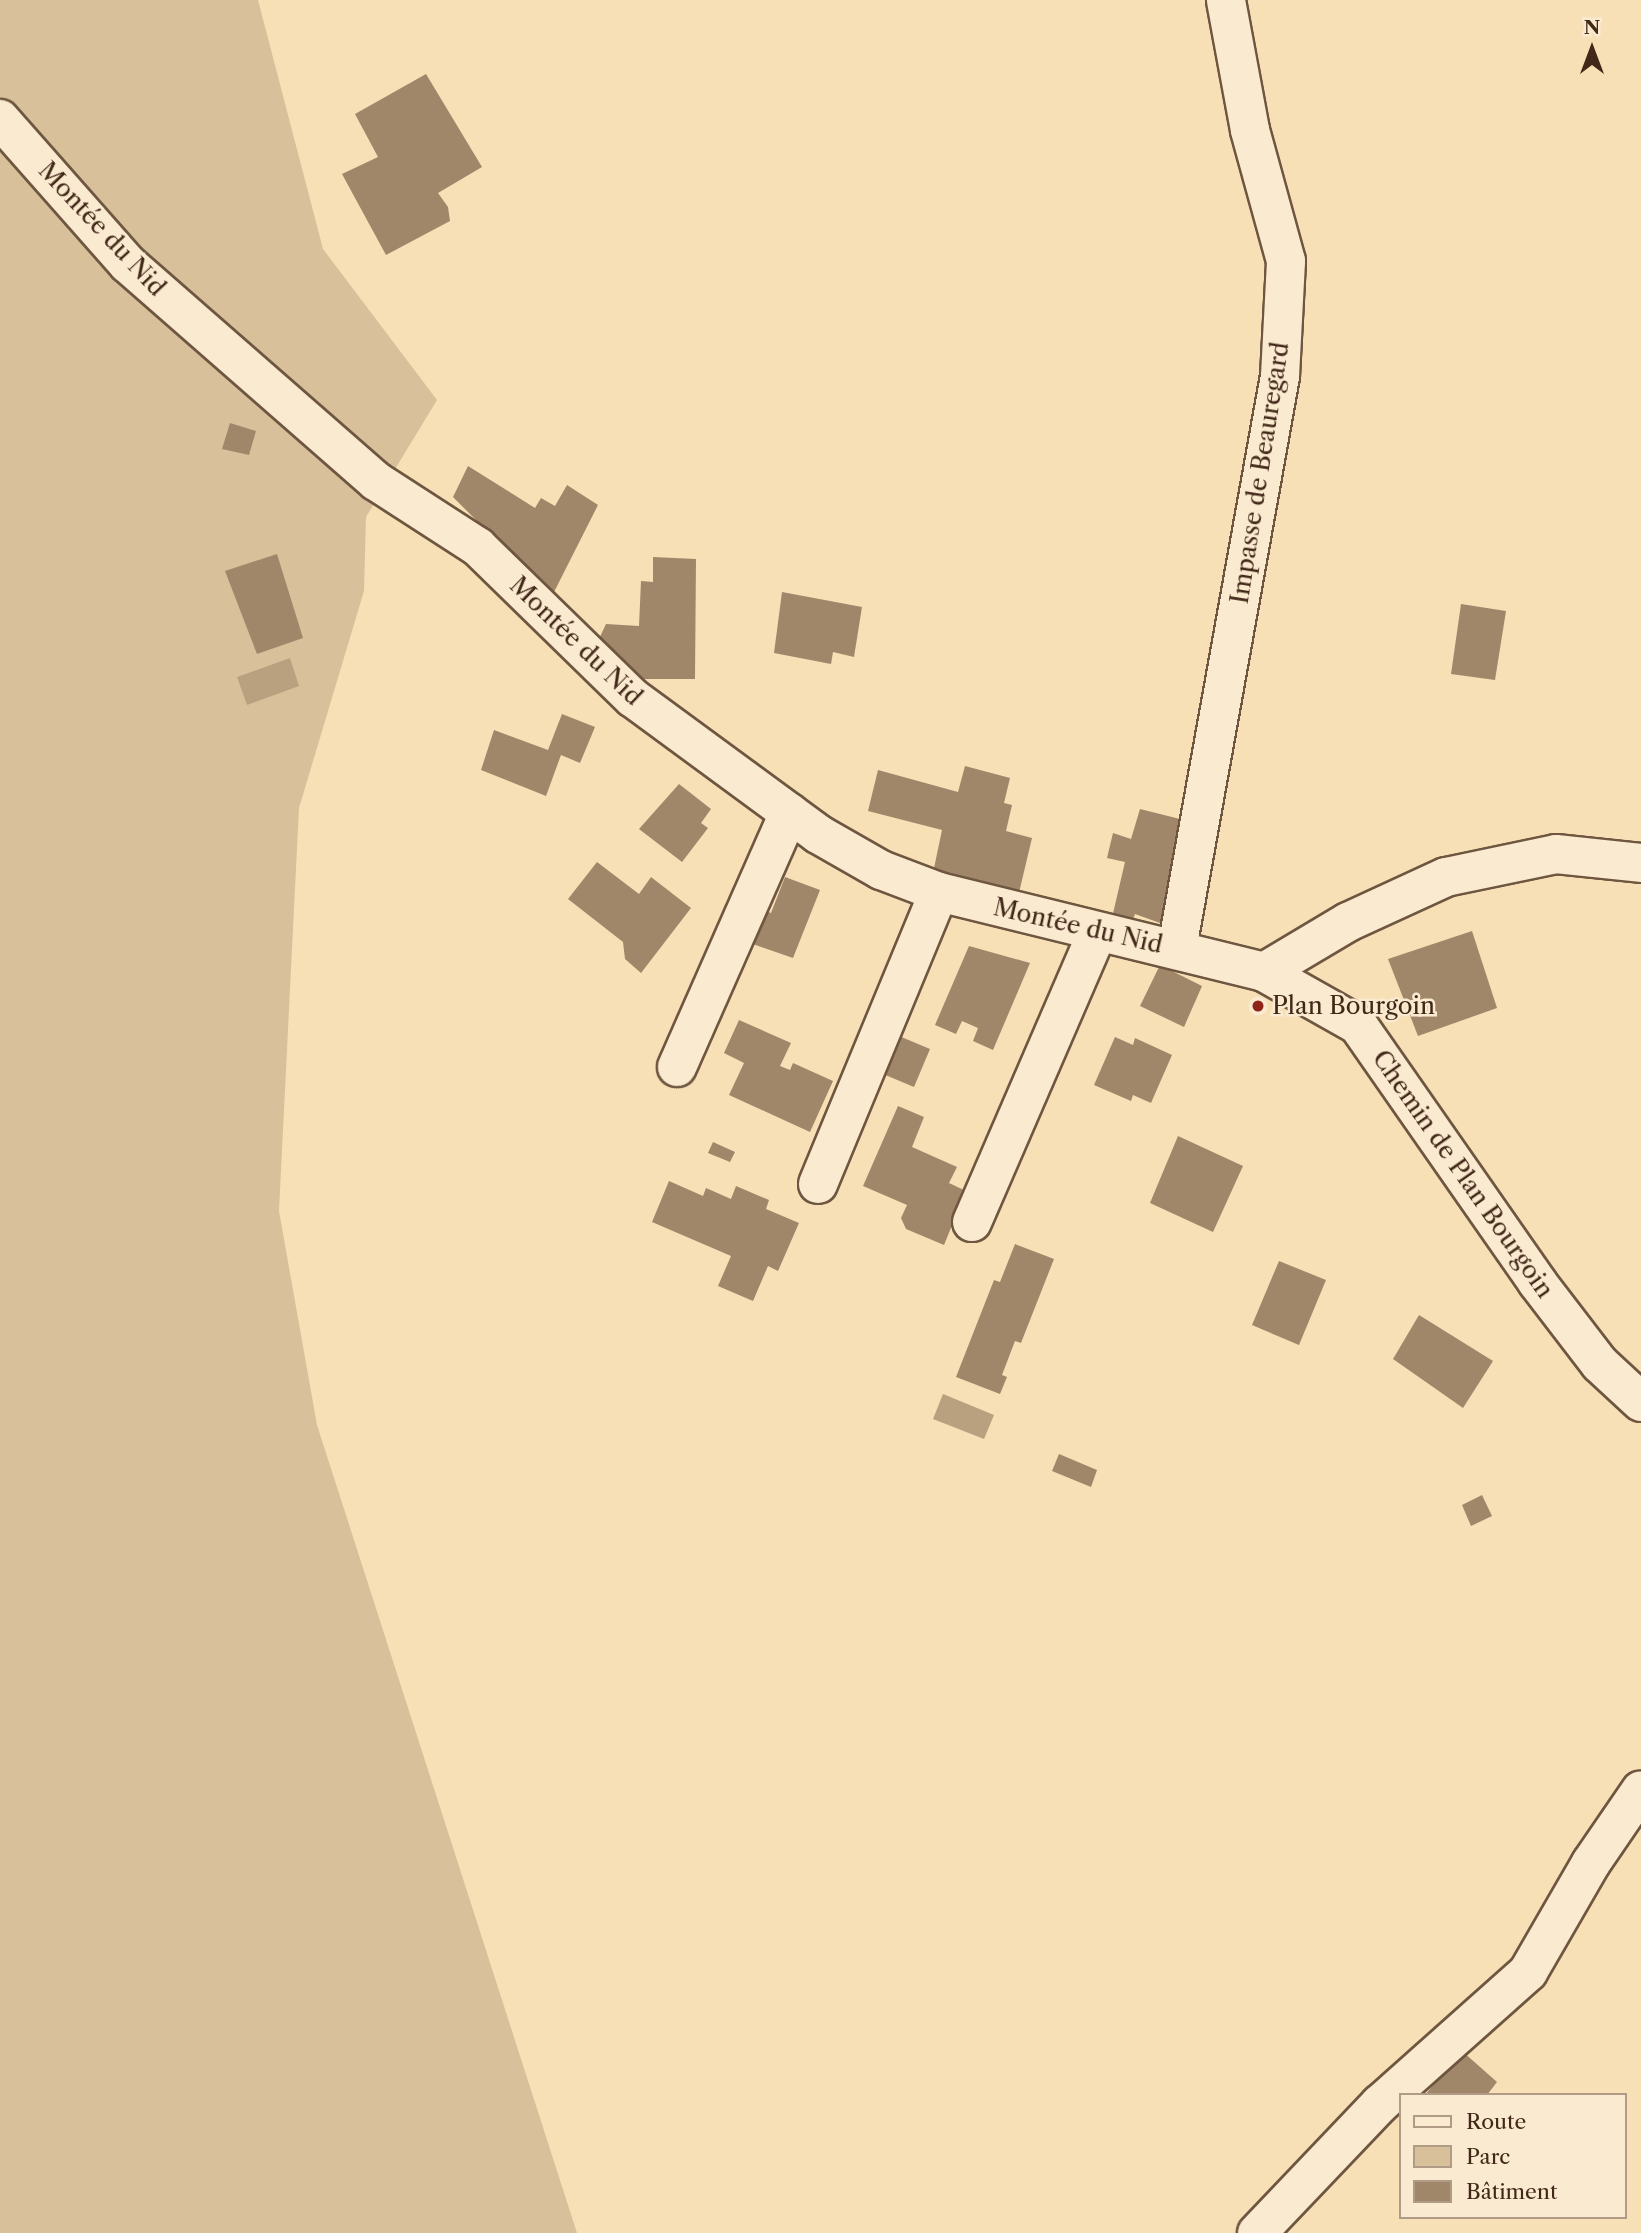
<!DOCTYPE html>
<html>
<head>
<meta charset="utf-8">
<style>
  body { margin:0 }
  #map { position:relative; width:1641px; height:2233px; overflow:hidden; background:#f7dfb6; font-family:"Libre Caslon Text",serif }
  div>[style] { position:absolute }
  .green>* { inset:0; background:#d8c09b }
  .water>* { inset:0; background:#b9a180 }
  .building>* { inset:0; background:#a0876a }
  .roads { filter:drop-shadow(2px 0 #6e5640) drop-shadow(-2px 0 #6e5640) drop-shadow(0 2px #6e5640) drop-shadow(0 -2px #6e5640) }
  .minor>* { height:38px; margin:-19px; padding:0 19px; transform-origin:19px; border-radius:19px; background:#faead0 }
  .dots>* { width:19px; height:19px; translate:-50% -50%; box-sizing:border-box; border:4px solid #faead0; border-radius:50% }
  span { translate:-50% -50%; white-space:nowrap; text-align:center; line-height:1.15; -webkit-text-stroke:5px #faead0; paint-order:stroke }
  .street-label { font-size:24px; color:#412818 }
  .poi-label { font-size:24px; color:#412818 }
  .left { translate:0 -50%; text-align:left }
  .legend { position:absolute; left:1399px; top:2093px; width:228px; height:126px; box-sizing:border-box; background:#faead0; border:2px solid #b09c86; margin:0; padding:9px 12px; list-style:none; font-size:21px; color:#412818 }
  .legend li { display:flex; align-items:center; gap:14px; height:35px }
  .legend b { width:35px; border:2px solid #b09c86 }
  .north { position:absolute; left:1557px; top:14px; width:70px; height:70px; -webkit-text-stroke:5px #faead0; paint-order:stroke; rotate:0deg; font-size:19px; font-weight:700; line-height:28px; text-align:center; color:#412818 }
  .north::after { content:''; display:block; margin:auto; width:24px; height:32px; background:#412818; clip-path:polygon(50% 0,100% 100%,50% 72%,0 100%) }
</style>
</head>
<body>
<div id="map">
  <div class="green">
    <i style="clip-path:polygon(0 0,258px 0,323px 249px,437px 400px,366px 517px,364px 591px,299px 808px,279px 1211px,317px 1425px,577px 2233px,0 2233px)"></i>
  </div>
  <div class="water">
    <i style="clip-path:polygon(290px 658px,299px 686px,247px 705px,237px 677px)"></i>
    <i style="clip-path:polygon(943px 1394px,994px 1415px,984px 1439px,933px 1419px)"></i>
  </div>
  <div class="building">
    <i style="clip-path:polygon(426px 74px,482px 167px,438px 193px,448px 207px,450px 221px,386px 255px,342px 174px,378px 157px,355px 114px)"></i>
    <i style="clip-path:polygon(230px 423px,256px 431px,249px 455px,222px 449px)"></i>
    <i style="clip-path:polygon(468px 466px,535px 508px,541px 498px,555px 506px,567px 485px,598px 505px,552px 596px,453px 497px)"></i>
    <i style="clip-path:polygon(277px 554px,303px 638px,257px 654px,225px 571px)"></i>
    <i style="clip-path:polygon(653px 557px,696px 559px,695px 679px,638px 679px,598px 641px,606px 624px,639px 626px,641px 581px,653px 582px)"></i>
    <i style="clip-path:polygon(782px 592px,862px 607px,854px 657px,833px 652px,831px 664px,774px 653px)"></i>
    <i style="clip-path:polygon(1461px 604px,1506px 611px,1495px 680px,1451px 674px)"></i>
    <i style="clip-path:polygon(562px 714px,595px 727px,580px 763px,561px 755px,546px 796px,481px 770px,494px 730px,548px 750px)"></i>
    <i style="clip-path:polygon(965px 766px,1010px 778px,1004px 803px,1012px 805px,1006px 831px,1032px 838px,1018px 897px,933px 873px,942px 830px,868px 811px,878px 770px,958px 792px)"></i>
    <i style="clip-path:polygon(679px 784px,711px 809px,701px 823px,708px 828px,682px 862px,639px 829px)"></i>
    <i style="clip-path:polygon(1140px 809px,1180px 819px,1179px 851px,1163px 919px,1160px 923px,1135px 914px,1131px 926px,1111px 922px,1125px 862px,1107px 858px,1113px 833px,1131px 839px)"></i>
    <i style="clip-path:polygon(597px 862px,639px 894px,651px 877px,691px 908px,641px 973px,625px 959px,623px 942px,568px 899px)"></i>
    <i style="clip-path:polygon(785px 877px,820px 890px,793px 958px,750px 943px,766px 911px,771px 913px)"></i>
    <i style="clip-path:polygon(1472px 931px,1497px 1008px,1418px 1036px,1388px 959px)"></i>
    <i style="clip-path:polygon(969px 946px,1030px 963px,993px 1050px,973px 1041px,978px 1028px,962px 1021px,956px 1034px,935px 1025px)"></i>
    <i style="clip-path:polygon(1160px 965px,1202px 986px,1184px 1027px,1140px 1006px)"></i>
    <i style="clip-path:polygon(739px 1020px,791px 1043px,780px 1066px,790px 1070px,793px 1063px,833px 1081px,810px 1132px,729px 1095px,744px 1063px,724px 1053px)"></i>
    <i style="clip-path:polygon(899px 1036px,930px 1049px,914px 1087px,883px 1074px)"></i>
    <i style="clip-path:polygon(1115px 1037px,1133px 1045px,1135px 1038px,1172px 1055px,1151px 1103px,1133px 1095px,1131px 1101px,1094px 1085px)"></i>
    <i style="clip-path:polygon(898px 1106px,924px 1117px,912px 1147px,957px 1167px,949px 1183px,966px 1191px,944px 1245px,906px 1229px,901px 1218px,907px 1205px,863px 1186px)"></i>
    <i style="clip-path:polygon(1178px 1136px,1243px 1166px,1213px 1232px,1150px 1203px)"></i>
    <i style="clip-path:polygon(713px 1142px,735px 1152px,730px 1162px,708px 1153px)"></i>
    <i style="clip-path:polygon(669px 1181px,703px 1196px,706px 1188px,731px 1199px,736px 1186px,769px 1200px,766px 1209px,799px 1223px,778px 1271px,768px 1266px,753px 1301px,718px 1286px,731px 1256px,652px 1222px)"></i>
    <i style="clip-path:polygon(1015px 1244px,1054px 1259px,1021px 1343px,1015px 1341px,1002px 1375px,1007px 1377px,1000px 1394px,956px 1377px,994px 1280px,1000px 1282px)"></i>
    <i style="clip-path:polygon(1279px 1261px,1326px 1280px,1299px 1345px,1252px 1325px)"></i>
    <i style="clip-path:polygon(1419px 1315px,1493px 1361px,1463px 1408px,1393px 1359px)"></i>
    <i style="clip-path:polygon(1059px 1454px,1097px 1470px,1091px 1487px,1052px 1471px)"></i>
    <i style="clip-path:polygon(1482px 1495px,1492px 1516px,1471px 1526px,1462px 1505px)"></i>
    <i style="clip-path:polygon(1462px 2051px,1497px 2082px,1487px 2095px,1425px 2095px)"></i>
  </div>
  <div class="roads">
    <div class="minor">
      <i style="left:0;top:119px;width:193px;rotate:48.6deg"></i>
      <i style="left:128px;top:264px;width:330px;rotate:41.2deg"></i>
      <i style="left:376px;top:481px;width:121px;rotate:32.9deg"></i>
      <i style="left:478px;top:547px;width:216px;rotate:44.3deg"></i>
      <i style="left:633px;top:698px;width:230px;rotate:36.3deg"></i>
      <i style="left:818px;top:834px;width:73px;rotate:29.7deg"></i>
      <i style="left:881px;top:870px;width:62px;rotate:20.8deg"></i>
      <i style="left:939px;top:892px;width:335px;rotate:13.8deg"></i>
      <i style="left:1264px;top:972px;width:108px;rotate:29.4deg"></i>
      <i style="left:1358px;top:1025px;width:313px;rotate:55.1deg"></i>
      <i style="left:1537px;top:1282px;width:103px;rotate:52.5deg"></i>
      <i style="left:1600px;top:1364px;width:56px;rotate:42.8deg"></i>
      <i style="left:1177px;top:948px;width:581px;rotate:-79.79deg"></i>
      <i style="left:1280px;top:376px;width:115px;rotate:-87deg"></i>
      <i style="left:1286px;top:261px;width:136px;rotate:-105.4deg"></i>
      <i style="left:1250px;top:130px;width:132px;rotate:-100.5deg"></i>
      <i style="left:1264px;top:972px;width:98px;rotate:-30.8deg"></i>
      <i style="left:1348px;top:922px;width:108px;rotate:-24.7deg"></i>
      <i style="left:1446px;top:877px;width:112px;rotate:-11.8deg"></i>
      <i style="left:1556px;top:854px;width:85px;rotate:6deg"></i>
      <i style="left:677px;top:1067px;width:278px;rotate:-66.2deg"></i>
      <i style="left:818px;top:1184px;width:316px;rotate:-67.5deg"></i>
      <i style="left:972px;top:1222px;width:315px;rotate:-66.6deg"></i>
      <i style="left:1257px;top:2233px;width:178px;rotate:-46.4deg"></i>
      <i style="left:1380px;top:2104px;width:198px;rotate:-41.7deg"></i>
      <i style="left:1528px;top:1972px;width:126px;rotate:-60deg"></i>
      <i style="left:1591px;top:1863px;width:88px;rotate:-55.6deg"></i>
    </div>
  </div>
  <div class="dots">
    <i style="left:1258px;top:1006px;background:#8f2418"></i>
  </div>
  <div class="street-label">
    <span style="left:102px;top:229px;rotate:47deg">Montée du Nid</span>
    <span style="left:1260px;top:473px;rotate:-81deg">Impasse de Beauregard</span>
    <span style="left:576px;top:641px;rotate:44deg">Montée du Nid</span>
    <span style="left:1078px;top:926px;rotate:13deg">Montée du Nid</span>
    <span style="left:1463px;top:1174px;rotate:55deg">Chemin de Plan Bourgoin</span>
  </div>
  <div class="poi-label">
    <span class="left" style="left:1272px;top:1006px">Plan Bourgoin</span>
  </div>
  <ul class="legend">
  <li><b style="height:9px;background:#faead0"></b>Route</li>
  <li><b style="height:19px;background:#d8c09b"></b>Parc</li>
  <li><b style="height:19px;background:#a0876a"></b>Bâtiment</li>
  </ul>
  <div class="north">N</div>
</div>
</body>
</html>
